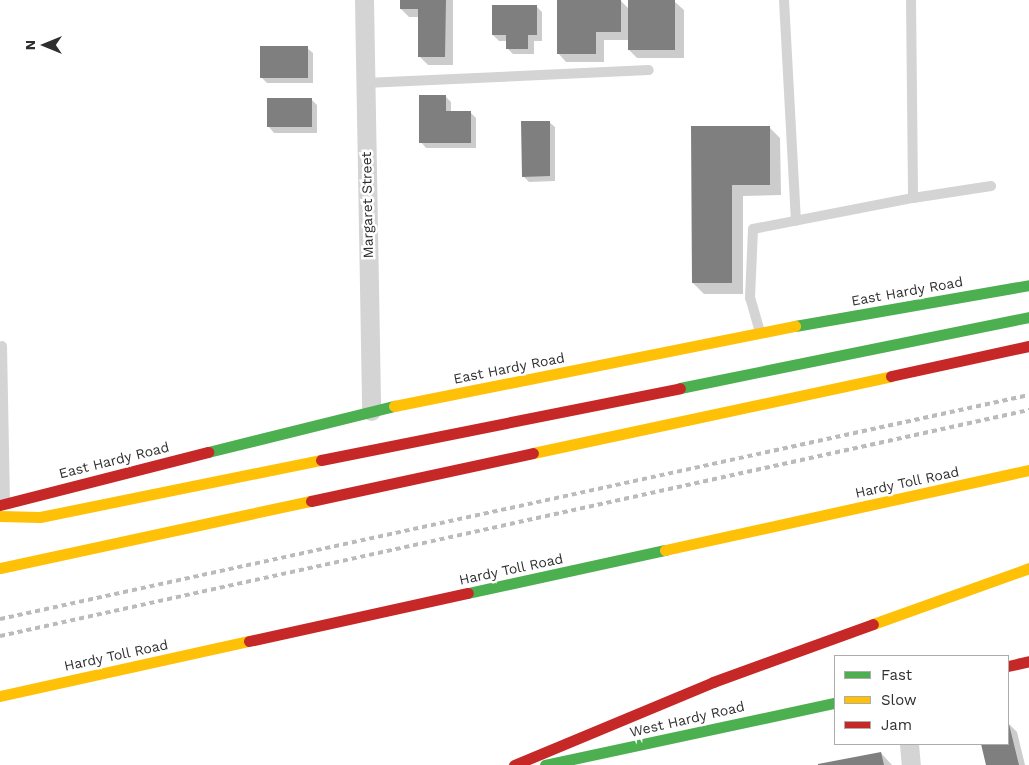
<!DOCTYPE html>
<html>
<head>
<meta charset="utf-8">
<style>
  body { margin:0 }
  #map { position:relative; width:1029px; height:765px; overflow:hidden; background:#fff; font-family:"Work Sans",sans-serif }
  div>[style] { position:absolute }
  .shadow>* { inset:0; background:#0003 }
  .building>* { inset:0; background:#7f7f7f }
  .lane>* { height:10px; margin:-5px; padding:0 5px; transform-origin:5px; border-radius:5px; background:#d4d4d4 }
  .street>* { height:19px; margin:-9.5px; padding:0 9.5px; transform-origin:9.5px; border-radius:9.5px; background:#d4d4d4 }
  .fast>* { height:11px; margin:-5.5px; padding:0 5.5px; transform-origin:5.5px; border-radius:5.5px; background:#4caf50 }
  .slow>* { height:11px; margin:-5.5px; padding:0 5.5px; transform-origin:5.5px; border-radius:5.5px; background:#ffc107 }
  .jam>* { height:11px; margin:-5.5px; padding:0 5.5px; transform-origin:5.5px; border-radius:5.5px; background:#c62828 }
  .rail>* { height:4px; margin-top:-2px; transform-origin:0; background:repeating-linear-gradient(90deg,#bbb 0 5px,transparent 0 9px) }
  span { translate:-50% -50%; white-space:nowrap; text-align:center; line-height:1.15; -webkit-text-stroke:5px #fff; paint-order:stroke }
  .street-label { font-size:14px; color:#2f2f2f }
  .legend { position:absolute; left:834px; top:655px; width:175px; height:90px; box-sizing:border-box; background:#fff; border:1px solid #acacac; margin:0; padding:6px 9px; list-style:none; font-size:15px; color:#2f2f2f }
  .legend li { display:flex; align-items:center; gap:10px; height:25px }
  .legend b { width:25px; border:1px solid #acacac }
  .north { position:absolute; left:20px; top:20px; width:50px; height:50px; -webkit-text-stroke:4px #fff; paint-order:stroke; rotate:270deg; font-size:14px; font-weight:700; line-height:20px; text-align:center; color:#2f2f2f }
  .north::after { content:''; display:block; margin:auto; width:18px; height:22px; background:#2f2f2f; clip-path:polygon(50% 0,100% 100%,50% 72%,0 100%) }
</style>
</head>
<body>
<div id="map">
  <div class="shadow">
    <i style="clip-path:polygon(401px 0,453px 0,453px 65px,428px 65px,420px 57px,419px 17px,409px 17px,401px 9px)"></i>
    <i style="clip-path:polygon(620px 0,629px 9px,629px 0,675px 2px,684px 10px,684px 58px,637px 58px,629px 50px,629px 40px,604px 40px,604px 62px,566px 62px,558px 53px)"></i>
    <i style="clip-path:polygon(537px 7px,542px 12px,542px 41px,534px 41px,534px 54px,513px 54px,507px 48px,507px 41px,499px 41px,493px 35px)"></i>
    <i style="clip-path:polygon(307px 48px,313px 53px,313px 83px,267px 83px,261px 77px)"></i>
    <i style="clip-path:polygon(445px 96px,451px 102px,451px 112px,470px 112px,476px 118px,476px 148px,426px 148px,421px 142px)"></i>
    <i style="clip-path:polygon(311px 99px,317px 105px,317px 133px,274px 133px,269px 127px)"></i>
    <i style="clip-path:polygon(549px 122px,555px 127px,555px 181px,529px 182px,523px 176px)"></i>
    <i style="clip-path:polygon(692px 127px,769px 127px,780px 138px,781px 195px,743px 196px,743px 294px,704px 294px,693px 283px)"></i>
    <i style="clip-path:polygon(1009px 724px,1017px 732px,1025px 765px,988px 765px,983px 744px,1008px 744px)"></i>
    <i style="clip-path:polygon(881px 753px,892px 765px,820px 765px)"></i>
  </div>
  <div class="building">
    <i style="clip-path:polygon(400px 0,446px 0,445px 57px,418px 57px,418px 9px,400px 9px)"></i>
    <i style="clip-path:polygon(557px 0,621px 0,621px 32px,596px 32px,596px 54px,557px 54px)"></i>
    <i style="clip-path:polygon(628px 0,675px 0,675px 50px,628px 50px)"></i>
    <i style="clip-path:polygon(492px 5px,537px 5px,537px 35px,528px 35px,528px 49px,506px 49px,506px 35px,492px 35px)"></i>
    <i style="clip-path:polygon(260px 46px,308px 46px,308px 78px,260px 78px)"></i>
    <i style="clip-path:polygon(419px 95px,446px 95px,446px 111px,471px 111px,471px 143px,419px 143px)"></i>
    <i style="clip-path:polygon(267px 98px,312px 98px,312px 127px,267px 127px)"></i>
    <i style="clip-path:polygon(521px 121px,550px 121px,550px 176px,522px 177px)"></i>
    <i style="clip-path:polygon(691px 126px,770px 126px,770px 185px,732px 185px,732px 283px,692px 283px)"></i>
    <i style="clip-path:polygon(1008px 720px,1019px 765px,986px 765px,981px 744px,1008px 744px)"></i>
    <i style="clip-path:polygon(881px 752px,884px 765px,818px 765px,818px 764px)"></i>
  </div>
  <div class="lane">
    <i style="left:784px;top:0;width:221px;rotate:86.9deg"></i>
    <i style="left:911px;top:0;width:198px;rotate:89.4deg"></i>
    <i style="left:365px;top:83px;width:284px;rotate:-2.6deg"></i>
    <i style="left:760px;top:332px;width:35px;rotate:-106deg"></i>
    <i style="left:750px;top:298px;width:69px;rotate:-87.5deg"></i>
    <i style="left:753px;top:229px;width:163px;rotate:-11deg"></i>
    <i style="left:913px;top:198px;width:79px;rotate:-8.7deg"></i>
    <i style="left:2px;top:346px;width:157px;rotate:88.9deg"></i>
  </div>
  <div class="street">
    <i style="left:364px;top:0;width:411px;rotate:89deg"></i>
    <i style="left:909px;top:744px;width:21px;rotate:85deg"></i>
  </div>
  <div class="fast">
    <i style="left:795px;top:326px;width:238px;rotate:-9.9deg"></i>
    <i style="left:680px;top:388px;width:356px;rotate:-11.5deg"></i>
    <i style="left:208px;top:452px;width:192px;rotate:-13.9deg"></i>
    <i style="left:468px;top:593px;width:202px;rotate:-12.3deg"></i>
    <i style="left:545px;top:765px;width:297px;rotate:-12.1deg"></i>
  </div>
  <div class="slow">
    <i style="left:394px;top:406px;width:409px;rotate:-11.3deg"></i>
    <i style="left:533px;top:453px;width:366px;rotate:-12.1deg"></i>
    <i style="left:0;top:516px;width:40px;rotate:1.4deg"></i>
    <i style="left:40px;top:517px;width:287px;rotate:-11.5deg"></i>
    <i style="left:665px;top:550px;width:373px;rotate:-12.4deg"></i>
    <i style="left:0;top:568px;width:318px;rotate:-12.2deg"></i>
    <i style="left:873px;top:624px;width:166px;rotate:-19.7deg"></i>
    <i style="left:0;top:696px;width:255px;rotate:-12.5deg"></i>
  </div>
  <div class="jam">
    <i style="left:891px;top:376px;width:141px;rotate:-12.3deg"></i>
    <i style="left:321px;top:460px;width:366px;rotate:-11.3deg"></i>
    <i style="left:311px;top:501px;width:227px;rotate:-12.2deg"></i>
    <i style="left:0;top:505px;width:215px;rotate:-14.3deg"></i>
    <i style="left:249px;top:641px;width:224px;rotate:-12.4deg"></i>
    <i style="left:1008px;top:666px;width:22px;rotate:-13deg"></i>
    <i style="left:514px;top:765px;width:216px;rotate:-22.6deg"></i>
    <i style="left:713px;top:682px;width:170px;rotate:-19.9deg"></i>
  </div>
  <div class="rail">
    <i style="left:0;top:619px;width:1053px;rotate:-12.28deg"></i>
    <i style="left:0;top:636px;width:1054px;rotate:-12.39deg"></i>
  </div>
  <div class="street-label">
    <span style="left:367px;top:205px;rotate:-91deg">Margaret Street</span>
    <span style="left:907px;top:291px;rotate:-10deg">East Hardy Road</span>
    <span style="left:509px;top:368px;rotate:-11deg">East Hardy Road</span>
    <span style="left:114px;top:460px;rotate:-14deg">East Hardy Road</span>
    <span style="left:907px;top:482px;rotate:-12deg">Hardy Toll Road</span>
    <span style="left:511px;top:569px;rotate:-12deg">Hardy Toll Road</span>
    <span style="left:116px;top:655px;rotate:-12deg">Hardy Toll Road</span>
    <span style="left:687px;top:719px;rotate:-13deg">West Hardy Road</span>
  </div>
  <ul class="legend">
  <li><b style="height:6px;background:#4caf50"></b>Fast</li>
  <li><b style="height:6px;background:#ffc107"></b>Slow</li>
  <li><b style="height:6px;background:#c62828"></b>Jam</li>
  </ul>
  <div class="north">N</div>
</div>
</body>
</html>
